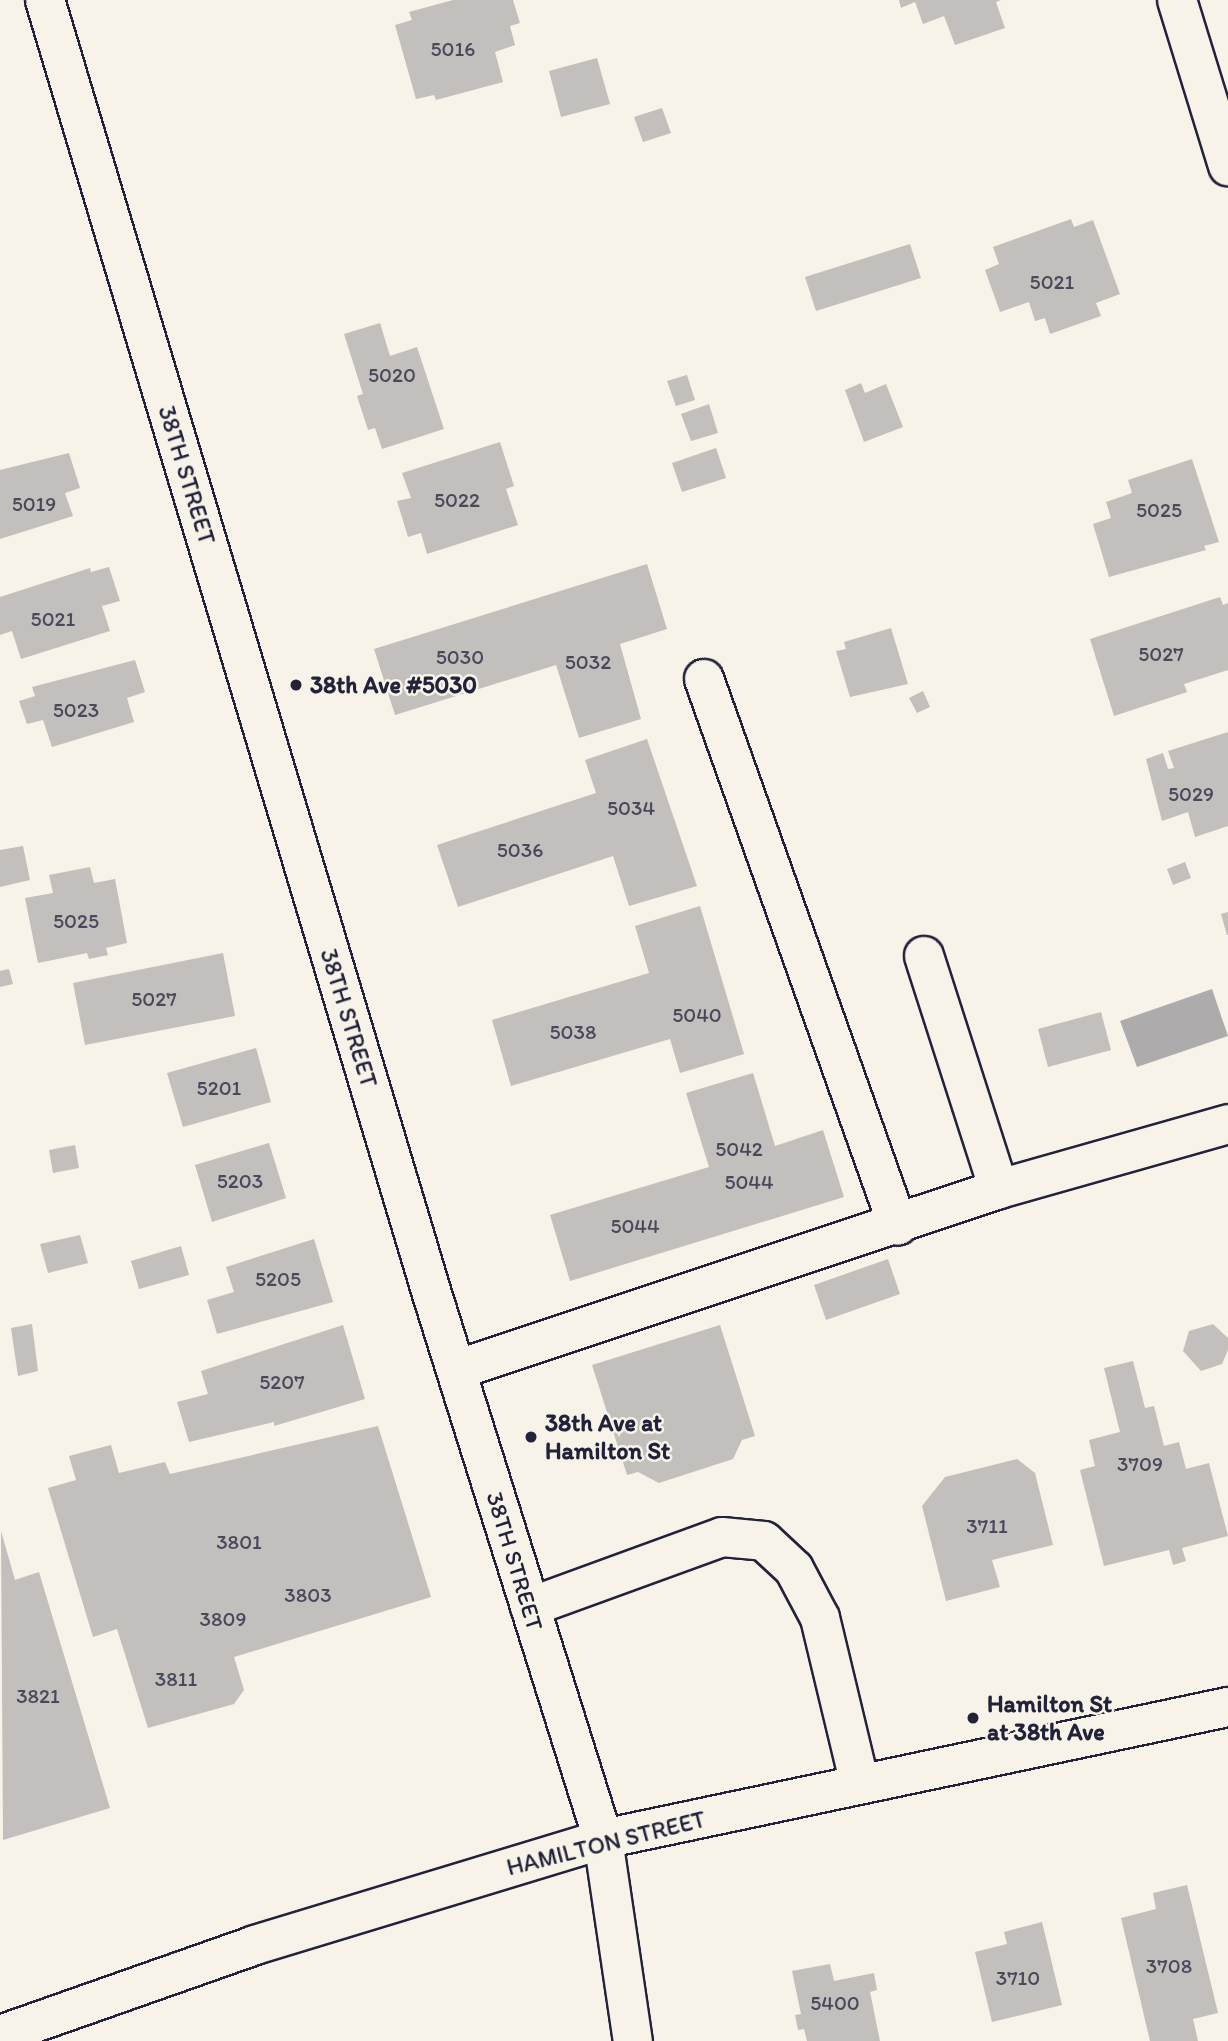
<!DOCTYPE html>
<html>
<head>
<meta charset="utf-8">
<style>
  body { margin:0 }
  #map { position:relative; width:1228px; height:2041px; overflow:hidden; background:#f7f3e8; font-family:Itim,sans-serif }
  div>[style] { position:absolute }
  .water>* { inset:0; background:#aeabad }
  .building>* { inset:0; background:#c2bfbd }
  .roads { filter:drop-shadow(2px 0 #22223b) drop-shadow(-2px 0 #22223b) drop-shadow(0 2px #22223b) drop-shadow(0 -2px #22223b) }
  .minor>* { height:38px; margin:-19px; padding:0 19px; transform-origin:19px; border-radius:19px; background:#f7f3e8 }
  .major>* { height:38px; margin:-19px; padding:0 19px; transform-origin:19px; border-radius:19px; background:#f7f3e8 }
  .dots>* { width:19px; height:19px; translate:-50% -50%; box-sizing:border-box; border:4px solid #f7f3e8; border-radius:50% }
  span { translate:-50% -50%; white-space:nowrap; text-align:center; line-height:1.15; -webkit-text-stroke:5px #f7f3e8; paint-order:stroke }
  .number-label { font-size:21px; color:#4a495c }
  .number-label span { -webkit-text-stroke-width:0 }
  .street-label { font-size:24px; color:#22223b }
  .poi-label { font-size:24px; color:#22223b; font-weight:700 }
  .left { translate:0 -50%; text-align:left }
</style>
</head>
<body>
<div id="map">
  <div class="water">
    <i style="clip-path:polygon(1212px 989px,1228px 1036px,1137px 1067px,1120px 1021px)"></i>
  </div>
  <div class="building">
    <i style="clip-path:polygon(453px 0,513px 0,520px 23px,510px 26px,515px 45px,495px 52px,503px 82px,436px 100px,434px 95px,416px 99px,395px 25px,412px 20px,409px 12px)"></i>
    <i style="clip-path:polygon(899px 0,1001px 0,996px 2px,1005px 28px,955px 45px,944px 16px,923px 24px,915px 2px,901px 8px)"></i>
    <i style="clip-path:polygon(597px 58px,610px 104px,561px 117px,549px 71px)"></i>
    <i style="clip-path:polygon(662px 108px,671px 133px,643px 142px,634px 117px)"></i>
    <i style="clip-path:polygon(1071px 219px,1074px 227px,1093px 220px,1120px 294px,1096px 303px,1101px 316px,1050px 334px,1045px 318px,1035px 321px,1029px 302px,1000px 312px,985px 270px,999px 264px,993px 247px)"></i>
    <i style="clip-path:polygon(910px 244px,921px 278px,816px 311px,805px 277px)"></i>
    <i style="clip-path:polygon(380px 323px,390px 356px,417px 347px,444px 429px,382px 449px,375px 428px,368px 430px,357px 396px,363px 394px,344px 334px)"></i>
    <i style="clip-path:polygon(687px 375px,695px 400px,676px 406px,667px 381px)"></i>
    <i style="clip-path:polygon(861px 383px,865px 393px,886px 384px,903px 427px,864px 442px,845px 390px)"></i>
    <i style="clip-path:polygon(709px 404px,718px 433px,691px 441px,681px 414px)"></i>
    <i style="clip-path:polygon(500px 442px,514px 486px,506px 489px,518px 525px,427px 554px,421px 533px,408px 537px,397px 501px,411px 498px,402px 473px)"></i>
    <i style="clip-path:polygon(716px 448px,726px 478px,682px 492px,672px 463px)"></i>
    <i style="clip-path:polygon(69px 453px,80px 488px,65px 493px,73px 516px,0 539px,0 470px)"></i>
    <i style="clip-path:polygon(1192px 459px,1219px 542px,1204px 546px,1206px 550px,1109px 577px,1093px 524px,1111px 518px,1106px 502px,1132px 493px,1128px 480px)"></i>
    <i style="clip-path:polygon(647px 564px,667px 629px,620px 644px,641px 719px,579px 738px,556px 665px,395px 715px,374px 649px)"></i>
    <i style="clip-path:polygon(109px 567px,120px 601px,102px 606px,110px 631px,21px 659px,12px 631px,0 635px,0 597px,90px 568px,91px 572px)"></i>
    <i style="clip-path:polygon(1220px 597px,1223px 605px,1228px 603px,1228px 670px,1184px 684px,1187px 692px,1114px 716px,1090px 639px)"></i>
    <i style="clip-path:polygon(891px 628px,908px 684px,850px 697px,836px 651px,846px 649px,844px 642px)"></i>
    <i style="clip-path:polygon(135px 660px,145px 692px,127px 698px,134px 722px,52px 747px,43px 720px,27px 724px,19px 701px,35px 696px,32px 687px)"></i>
    <i style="clip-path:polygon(923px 691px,930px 707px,917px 713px,909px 698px)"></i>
    <i style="clip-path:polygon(1228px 732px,1228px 826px,1195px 837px,1188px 812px,1162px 821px,1146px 759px,1163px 753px,1168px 769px,1174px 768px,1168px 751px)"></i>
    <i style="clip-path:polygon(647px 739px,697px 886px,629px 906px,613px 856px,458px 907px,437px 845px,596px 793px,585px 760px)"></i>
    <i style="clip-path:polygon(23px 846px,30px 880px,0 887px,0 850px)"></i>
    <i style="clip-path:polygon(1185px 862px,1191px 878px,1173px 885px,1167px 869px)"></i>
    <i style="clip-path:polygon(90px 867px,94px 883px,115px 879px,127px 943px,106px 948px,108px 955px,89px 959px,87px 953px,38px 963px,25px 898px,53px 893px,49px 875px)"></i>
    <i style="clip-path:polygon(700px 906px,744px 1054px,680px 1073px,670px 1039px,511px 1086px,492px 1020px,649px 973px,635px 926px)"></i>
    <i style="clip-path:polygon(1228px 912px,1228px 935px,1227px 935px,1221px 914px)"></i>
    <i style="clip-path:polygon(223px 953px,235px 1016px,85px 1045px,73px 983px)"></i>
    <i style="clip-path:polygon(9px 969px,13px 984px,0 987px,0 971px)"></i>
    <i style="clip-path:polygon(1101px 1012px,1111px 1050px,1048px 1067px,1038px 1029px)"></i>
    <i style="clip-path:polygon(256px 1048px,271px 1102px,183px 1127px,167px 1073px)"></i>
    <i style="clip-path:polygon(753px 1073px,775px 1146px,823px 1130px,844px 1197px,570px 1281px,550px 1215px,709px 1167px,686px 1093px)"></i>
    <i style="clip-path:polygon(269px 1143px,286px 1198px,212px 1222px,195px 1165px)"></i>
    <i style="clip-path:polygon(75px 1145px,79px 1168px,53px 1173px,49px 1150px)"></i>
    <i style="clip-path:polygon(80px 1235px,88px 1263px,48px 1273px,40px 1244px)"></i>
    <i style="clip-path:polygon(314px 1239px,333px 1302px,217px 1334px,207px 1300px,234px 1292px,226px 1267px)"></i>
    <i style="clip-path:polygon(181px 1246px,189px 1275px,139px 1289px,131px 1261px)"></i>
    <i style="clip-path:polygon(888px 1259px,900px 1294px,826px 1320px,814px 1285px)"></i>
    <i style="clip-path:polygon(32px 1324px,38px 1371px,18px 1376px,11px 1328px)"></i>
    <i style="clip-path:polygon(1213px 1324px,1228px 1338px,1228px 1350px,1222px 1364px,1201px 1371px,1183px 1351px,1189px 1331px)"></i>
    <i style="clip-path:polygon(343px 1325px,365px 1399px,274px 1426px,274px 1422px,189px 1442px,177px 1402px,208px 1394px,201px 1371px)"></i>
    <i style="clip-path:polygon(720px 1325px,755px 1436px,742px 1440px,733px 1459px,659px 1483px,638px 1472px,627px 1475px,592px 1365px)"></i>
    <i style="clip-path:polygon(1133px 1361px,1145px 1408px,1154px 1406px,1164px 1446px,1179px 1442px,1186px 1469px,1209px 1463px,1228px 1536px,1182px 1548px,1186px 1561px,1173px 1565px,1169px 1550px,1104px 1566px,1080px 1470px,1095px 1466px,1089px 1440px,1120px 1432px,1104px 1368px)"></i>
    <i style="clip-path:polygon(378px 1426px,431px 1597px,234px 1657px,244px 1690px,234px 1704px,148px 1728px,117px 1629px,93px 1637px,48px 1488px,76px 1480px,69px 1456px,111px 1445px,119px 1473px,165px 1462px,170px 1474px)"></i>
    <i style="clip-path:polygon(1017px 1459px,1035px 1473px,1053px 1545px,992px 1560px,1000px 1587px,946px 1601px,922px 1506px,945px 1477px)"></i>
    <i style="clip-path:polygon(1px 1531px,15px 1580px,39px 1572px,110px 1808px,3px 1840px)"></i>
    <i style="clip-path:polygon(1187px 1885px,1218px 2013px,1193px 2019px,1198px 2041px,1150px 2041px,1121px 1918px,1156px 1909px,1153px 1893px)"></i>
    <i style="clip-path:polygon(1042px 1922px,1062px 2005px,992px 2022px,975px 1952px,1007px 1944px,1004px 1932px)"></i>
    <i style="clip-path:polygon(830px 1964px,834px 1981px,874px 1973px,877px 1990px,870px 1992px,880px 2041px,807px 2041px,804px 2029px,798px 2030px,795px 2015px,801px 2014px,792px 1971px)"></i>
  </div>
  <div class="roads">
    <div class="minor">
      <i style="left:1177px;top:0;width:174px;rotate:72.9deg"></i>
      <i style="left:704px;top:679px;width:580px;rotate:70.47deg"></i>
      <i style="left:924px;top:956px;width:245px;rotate:72.2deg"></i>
      <i style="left:999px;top:1189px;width:238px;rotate:-15.8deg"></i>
      <i style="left:456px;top:1370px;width:572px;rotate:-18.43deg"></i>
      <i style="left:530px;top:1607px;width:204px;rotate:-20deg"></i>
      <i style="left:722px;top:1537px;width:42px;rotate:5.4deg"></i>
      <i style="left:764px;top:1541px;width:41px;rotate:43deg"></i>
      <i style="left:794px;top:1569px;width:55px;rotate:62deg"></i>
      <i style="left:820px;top:1618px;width:171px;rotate:76.5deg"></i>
      <i style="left:0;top:2035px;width:270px;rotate:-19.4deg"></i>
      <i style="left:255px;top:1945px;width:364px;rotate:-16.9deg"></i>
      <i style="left:603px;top:1839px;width:204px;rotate:81.6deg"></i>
    </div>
    <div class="major">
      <i style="left:45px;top:0;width:1351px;rotate:73.35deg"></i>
      <i style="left:432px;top:1294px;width:571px;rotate:72.58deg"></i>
      <i style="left:603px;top:1839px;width:639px;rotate:-11.93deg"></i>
    </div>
  </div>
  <div class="dots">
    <i style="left:296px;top:685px;background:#22223b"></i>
    <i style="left:531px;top:1437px;background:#22223b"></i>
    <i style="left:973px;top:1718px;background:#22223b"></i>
  </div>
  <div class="number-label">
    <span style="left:453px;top:49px">5016</span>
    <span style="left:1052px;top:282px">5021</span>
    <span style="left:392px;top:375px">5020</span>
    <span style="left:457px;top:500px">5022</span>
    <span style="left:34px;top:504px">5019</span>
    <span style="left:1159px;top:510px">5025</span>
    <span style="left:53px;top:619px">5021</span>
    <span style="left:1161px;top:654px">5027</span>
    <span style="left:460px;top:657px">5030</span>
    <span style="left:588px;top:662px">5032</span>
    <span style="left:76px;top:710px">5023</span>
    <span style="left:1191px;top:794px">5029</span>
    <span style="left:631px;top:808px">5034</span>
    <span style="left:520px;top:850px">5036</span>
    <span style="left:76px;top:921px">5025</span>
    <span style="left:154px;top:999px">5027</span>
    <span style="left:697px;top:1015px">5040</span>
    <span style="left:573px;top:1032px">5038</span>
    <span style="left:219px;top:1088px">5201</span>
    <span style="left:739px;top:1149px">5042</span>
    <span style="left:240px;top:1181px">5203</span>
    <span style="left:749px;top:1182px">5044</span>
    <span style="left:635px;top:1226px">5044</span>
    <span style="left:278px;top:1279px">5205</span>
    <span style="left:282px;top:1382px">5207</span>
    <span style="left:1140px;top:1464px">3709</span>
    <span style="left:987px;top:1526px">3711</span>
    <span style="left:239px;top:1542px">3801</span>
    <span style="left:308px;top:1595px">3803</span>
    <span style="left:223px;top:1619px">3809</span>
    <span style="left:176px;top:1679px">3811</span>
    <span style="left:38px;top:1696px">3821</span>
    <span style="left:1169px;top:1966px">3708</span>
    <span style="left:1018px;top:1978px">3710</span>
    <span style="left:835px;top:2003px">5400</span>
  </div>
  <div class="street-label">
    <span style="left:187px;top:475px;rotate:73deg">38TH STREET</span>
    <span style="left:349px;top:1018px;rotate:73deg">38TH STREET</span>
    <span style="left:515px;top:1561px;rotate:73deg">38TH STREET</span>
    <span style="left:606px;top:1843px;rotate:-14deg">HAMILTON STREET</span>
  </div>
  <div class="poi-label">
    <span class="left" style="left:310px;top:685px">38th Ave #5030</span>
    <span class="left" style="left:545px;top:1437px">38th Ave at<br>Hamilton St</span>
    <span class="left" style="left:987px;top:1718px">Hamilton St<br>at 38th Ave</span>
  </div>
</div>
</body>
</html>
